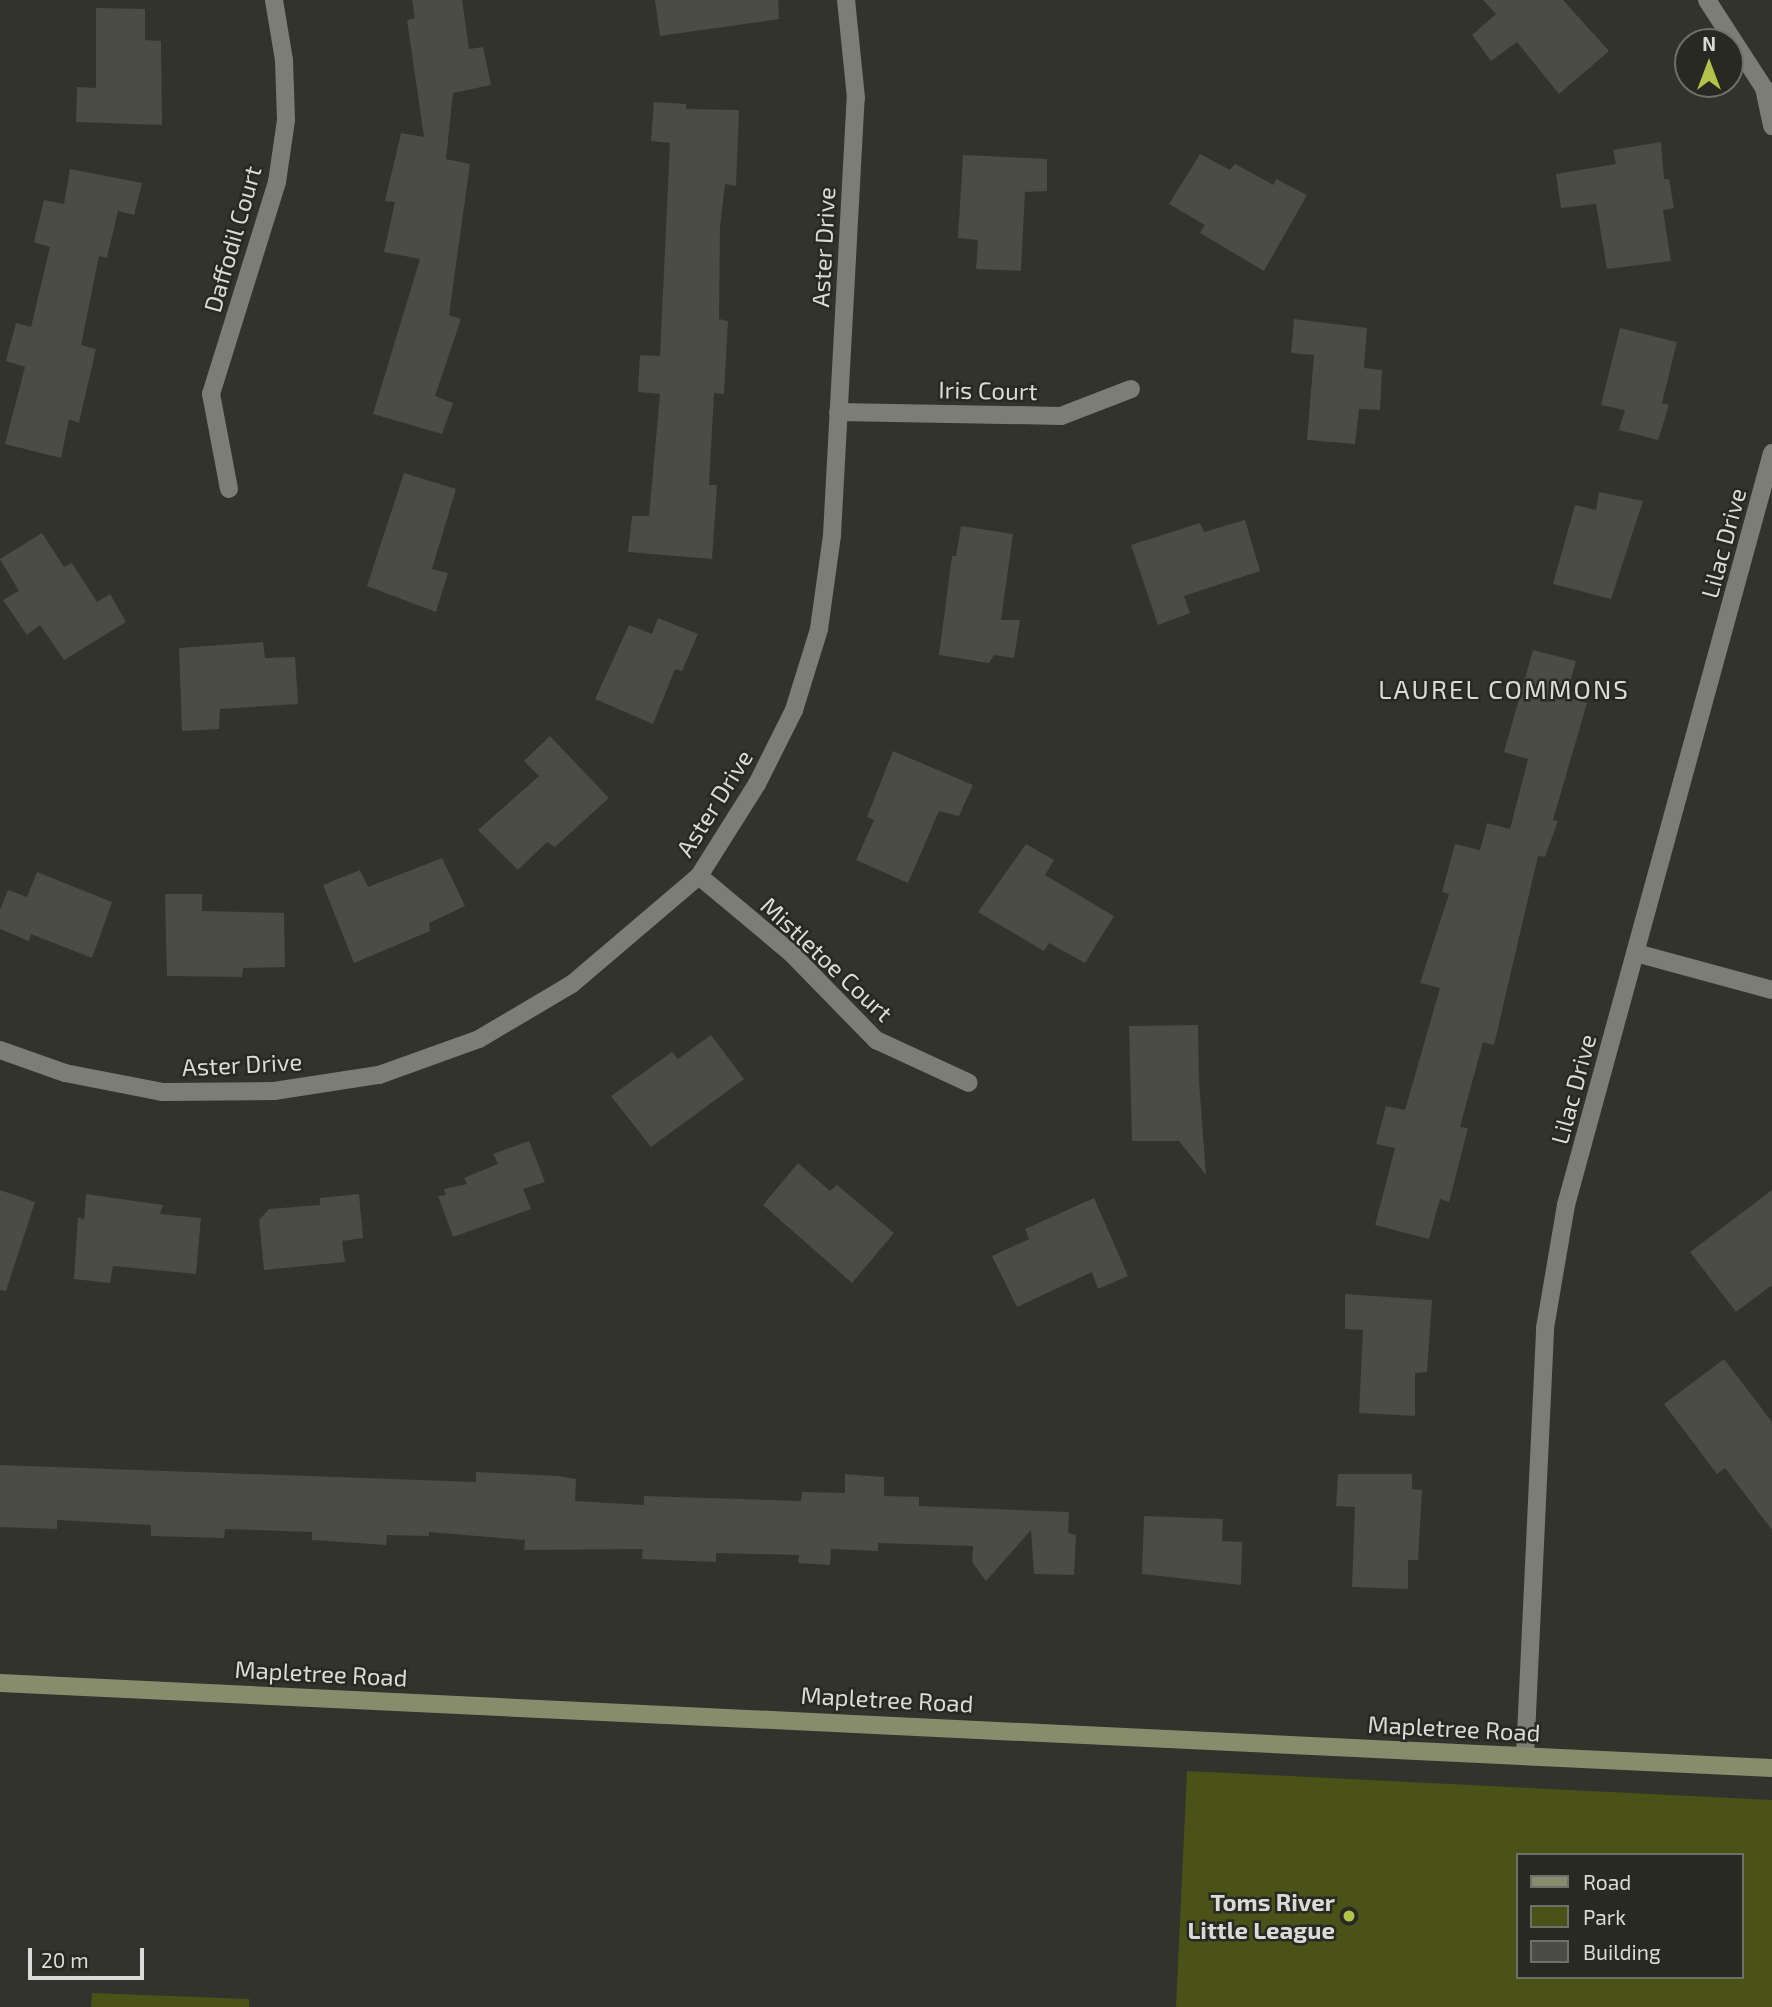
<!DOCTYPE html>
<html>
<head>
<meta charset="utf-8">
<style>
  body { margin:0 }
  #map { position:relative; width:1772px; height:2007px; overflow:hidden; background:#31332c; font-family:"Exo 2",sans-serif }
  div>[style] { position:absolute }
  .green>* { inset:0; background:#4b5218 }
  .building>* { inset:0; background:#4b4c44 }
  .street>* { height:18px; margin:-9px; padding:0 9px; transform-origin:9px; border-radius:9px; background:#7c7e76 }
  .secondary>* { height:18px; margin:-9px; padding:0 9px; transform-origin:9px; border-radius:9px; background:#878c6c }
  .dots>* { width:19px; height:19px; translate:-50% -50%; box-sizing:border-box; border:4px solid #272922; border-radius:50% }
  span { translate:-50% -50%; white-space:nowrap; text-align:center; line-height:1.15; -webkit-text-stroke:5px #272922; paint-order:stroke }
  .street-label { font-size:24px; color:#dadbd6 }
  .poi-label { font-size:24px; color:#dadbd6; font-weight:700 }
  .right { translate:-100% -50%; text-align:right }
  .neighbourhood-label { font-size:26px; color:#dadbd6; letter-spacing:2px }
  .legend { position:absolute; left:1516px; top:1853px; width:228px; height:126px; box-sizing:border-box; background:#272922; border:2px solid #6f706a; margin:0; padding:9px 12px; list-style:none; font-size:21px; color:#dadbd6 }
  .legend li { display:flex; align-items:center; gap:14px; height:35px }
  .legend b { width:35px; border:2px solid #6f706a }
  .north { position:absolute; left:1674px; top:28px; width:70px; height:70px; box-sizing:border-box; background:#272922; border:2px solid #6f706a; border-radius:50%; rotate:0deg; font-size:19px; font-weight:700; line-height:28px; text-align:center; color:#dadbd6 }
  .north::after { content:''; display:block; margin:auto; width:24px; height:32px; background:#b3c24b; clip-path:polygon(50% 0,100% 100%,50% 72%,0 100%) }
  .scale { position:absolute; left:28px; top:1948px; width:116px; height:32px; box-sizing:border-box; border:4px solid #dadbd6; border-top:0; padding-left:9px; font-size:21px; line-height:24px; white-space:nowrap; color:#dadbd6; -webkit-text-stroke:5px #272922; paint-order:stroke }
</style>
</head>
<body>
<div id="map">
  <div class="green">
    <i style="clip-path:polygon(evenodd,1187px 1771px,1772px 1800px,1772px 2007px,1176px 2007px,1187px 1771px,1518px 1855px,1742px 1855px,1742px 1977px,1518px 1977px,1518px 1855px)"></i>
    <i style="clip-path:polygon(92px 1993px,249px 1999px,249px 2007px,91px 2007px)"></i>
  </div>
  <div class="building">
    <i style="clip-path:polygon(412px 0,462px 0,469px 49px,483px 47px,491px 85px,453px 93px,446px 159px,470px 164px,449px 315px,461px 319px,435px 396px,453px 403px,442px 434px,373px 414px,420px 259px,384px 252px,395px 202px,385px 201px,401px 133px,424px 137px,407px 20px,415px 18px)"></i>
    <i style="clip-path:polygon(655px 0,778px 0,779px 19px,660px 36px)"></i>
    <i style="clip-path:polygon(1483px 0,1563px 0,1609px 51px,1559px 94px,1517px 42px,1491px 61px,1472px 35px,1496px 14px)"></i>
    <i style="clip-path:polygon(96px 8px,145px 9px,145px 40px,161px 41px,162px 125px,76px 122px,77px 87px,96px 88px)"></i>
    <i style="clip-path:polygon(654px 102px,686px 104px,686px 109px,739px 110px,736px 186px,725px 184px,720px 228px,719px 319px,728px 321px,724px 394px,714px 393px,709px 485px,717px 485px,712px 559px,628px 552px,632px 516px,649px 516px,660px 394px,638px 392px,640px 355px,660px 356px,670px 143px,651px 141px)"></i>
    <i style="clip-path:polygon(1661px 142px,1664px 179px,1669px 179px,1674px 208px,1663px 210px,1671px 261px,1607px 269px,1596px 204px,1561px 208px,1556px 174px,1616px 164px,1613px 150px)"></i>
    <i style="clip-path:polygon(1200px 154px,1230px 170px,1235px 164px,1274px 185px,1276px 179px,1307px 195px,1264px 271px,1200px 233px,1205px 225px,1169px 204px)"></i>
    <i style="clip-path:polygon(963px 155px,1047px 159px,1047px 191px,1025px 192px,1021px 271px,976px 269px,978px 240px,958px 238px)"></i>
    <i style="clip-path:polygon(70px 169px,142px 183px,134px 215px,118px 211px,107px 258px,99px 256px,81px 345px,96px 349px,79px 423px,69px 419px,61px 458px,5px 444px,25px 367px,6px 361px,16px 323px,31px 327px,50px 247px,34px 242px,44px 200px,64px 204px)"></i>
    <i style="clip-path:polygon(1294px 319px,1367px 328px,1364px 368px,1382px 370px,1380px 410px,1359px 409px,1355px 444px,1307px 440px,1314px 355px,1291px 353px)"></i>
    <i style="clip-path:polygon(1620px 328px,1677px 342px,1662px 403px,1669px 405px,1658px 440px,1619px 430px,1625px 410px,1601px 405px)"></i>
    <i style="clip-path:polygon(404px 473px,456px 489px,432px 569px,448px 573px,436px 612px,367px 586px)"></i>
    <i style="clip-path:polygon(1599px 492px,1643px 501px,1611px 599px,1553px 584px,1575px 505px,1596px 510px)"></i>
    <i style="clip-path:polygon(1245px 520px,1260px 571px,1184px 596px,1190px 613px,1158px 625px,1131px 545px,1200px 523px,1204px 532px)"></i>
    <i style="clip-path:polygon(961px 526px,1013px 534px,1001px 620px,1020px 620px,1014px 658px,994px 655px,989px 663px,939px 655px,952px 556px,956px 556px)"></i>
    <i style="clip-path:polygon(42px 533px,64px 567px,72px 563px,97px 602px,110px 594px,126px 622px,64px 660px,40px 625px,27px 635px,3px 600px,19px 591px,0 559px)"></i>
    <i style="clip-path:polygon(658px 618px,698px 634px,682px 671px,675px 669px,653px 724px,595px 699px,629px 625px,652px 634px)"></i>
    <i style="clip-path:polygon(263px 642px,265px 658px,295px 657px,298px 704px,220px 709px,219px 729px,182px 731px,179px 648px)"></i>
    <i style="clip-path:polygon(1533px 650px,1576px 661px,1566px 697px,1587px 703px,1553px 820px,1558px 821px,1545px 857px,1538px 856px,1494px 1045px,1483px 1042px,1460px 1127px,1468px 1128px,1449px 1202px,1440px 1199px,1429px 1239px,1375px 1225px,1395px 1148px,1376px 1144px,1386px 1106px,1405px 1110px,1440px 988px,1420px 983px,1449px 894px,1442px 892px,1455px 844px,1480px 850px,1487px 823px,1510px 829px,1528px 759px,1504px 752px)"></i>
    <i style="clip-path:polygon(550px 736px,609px 798px,555px 847px,547px 842px,518px 870px,478px 830px,539px 776px,524px 761px)"></i>
    <i style="clip-path:polygon(893px 751px,973px 785px,959px 816px,939px 811px,908px 883px,856px 860px,874px 820px,867px 817px)"></i>
    <i style="clip-path:polygon(1026px 844px,1054px 860px,1045px 875px,1114px 916px,1085px 963px,1049px 943px,1044px 951px,978px 912px)"></i>
    <i style="clip-path:polygon(442px 858px,465px 906px,429px 923px,430px 931px,354px 963px,323px 885px,360px 870px,368px 887px)"></i>
    <i style="clip-path:polygon(37px 872px,112px 902px,92px 958px,31px 934px,29px 941px,0 929px,0 910px,8px 890px,27px 897px)"></i>
    <i style="clip-path:polygon(165px 894px,202px 894px,202px 911px,284px 913px,285px 967px,243px 968px,242px 977px,167px 976px)"></i>
    <i style="clip-path:polygon(1198px 1025px,1199px 1081px,1206px 1175px,1179px 1141px,1132px 1141px,1129px 1026px)"></i>
    <i style="clip-path:polygon(711px 1035px,744px 1079px,651px 1147px,611px 1096px,672px 1052px,678px 1059px)"></i>
    <i style="clip-path:polygon(529px 1141px,545px 1182px,523px 1189px,531px 1209px,453px 1237px,438px 1196px,446px 1195px,444px 1189px,467px 1184px,464px 1178px,498px 1164px,493px 1154px)"></i>
    <i style="clip-path:polygon(798px 1163px,830px 1191px,837px 1185px,894px 1233px,852px 1283px,763px 1205px)"></i>
    <i style="clip-path:polygon(0 1190px,35px 1202px,6px 1291px,0 1290px)"></i>
    <i style="clip-path:polygon(1772px 1190px,1772px 1285px,1736px 1312px,1690px 1252px)"></i>
    <i style="clip-path:polygon(86px 1194px,163px 1205px,160px 1214px,201px 1218px,196px 1274px,113px 1266px,110px 1283px,74px 1279px,78px 1217px,84px 1220px)"></i>
    <i style="clip-path:polygon(359px 1194px,363px 1238px,342px 1241px,345px 1262px,264px 1270px,259px 1220px,269px 1209px,320px 1205px,320px 1198px)"></i>
    <i style="clip-path:polygon(1094px 1198px,1128px 1276px,1098px 1289px,1092px 1272px,1017px 1307px,992px 1256px,1029px 1239px,1025px 1229px)"></i>
    <i style="clip-path:polygon(1345px 1294px,1432px 1300px,1427px 1372px,1415px 1373px,1415px 1416px,1359px 1413px,1363px 1330px,1345px 1329px)"></i>
    <i style="clip-path:polygon(1724px 1359px,1772px 1422px,1772px 1530px,1725px 1468px,1717px 1474px,1664px 1404px)"></i>
    <i style="clip-path:polygon(0 1465px,476px 1482px,476px 1472px,558px 1476px,576px 1479px,575px 1501px,644px 1505px,644px 1496px,801px 1501px,802px 1492px,845px 1493px,845px 1474px,884px 1477px,884px 1496px,919px 1497px,919px 1506px,1069px 1512px,1068px 1533px,1076px 1535px,1074px 1575px,1034px 1574px,1031px 1530px,986px 1581px,972px 1562px,973px 1546px,878px 1543px,878px 1551px,831px 1549px,830px 1565px,798px 1563px,799px 1555px,716px 1553px,716px 1562px,642px 1559px,643px 1549px,524px 1550px,525px 1540px,429px 1532px,429px 1536px,387px 1535px,386px 1545px,312px 1540px,312px 1532px,225px 1529px,224px 1538px,151px 1536px,151px 1525px,57px 1520px,57px 1529px,0 1527px)"></i>
    <i style="clip-path:polygon(1338px 1474px,1412px 1474px,1412px 1489px,1422px 1490px,1418px 1560px,1408px 1560px,1408px 1589px,1352px 1587px,1355px 1507px,1336px 1506px)"></i>
    <i style="clip-path:polygon(1144px 1516px,1223px 1519px,1222px 1541px,1242px 1542px,1241px 1585px,1142px 1574px)"></i>
  </div>
  <div class="street">
    <i style="left:1707px;top:0;width:105px;rotate:57.1deg"></i>
    <i style="left:1764px;top:88px;width:39px;rotate:78deg"></i>
    <i style="left:838px;top:412px;width:223px;rotate:1deg"></i>
    <i style="left:1061px;top:416px;width:75px;rotate:-21.1deg"></i>
    <i style="left:229px;top:489px;width:97px;rotate:-100.7deg"></i>
    <i style="left:211px;top:394px;width:222px;rotate:-72.7deg"></i>
    <i style="left:277px;top:182px;width:63px;rotate:-81.7deg"></i>
    <i style="left:286px;top:120px;width:60px;rotate:-91.9deg"></i>
    <i style="left:284px;top:60px;width:61px;rotate:-99.5deg"></i>
    <i style="left:699px;top:876px;width:120px;rotate:39.9deg"></i>
    <i style="left:791px;top:953px;width:122px;rotate:45.7deg"></i>
    <i style="left:876px;top:1040px;width:102px;rotate:24.8deg"></i>
    <i style="left:1636px;top:953px;width:141px;rotate:15.2deg"></i>
    <i style="left:0;top:1050px;width:69px;rotate:19.5deg"></i>
    <i style="left:65px;top:1073px;width:100px;rotate:11deg"></i>
    <i style="left:163px;top:1092px;width:111px;rotate:-0.5deg"></i>
    <i style="left:274px;top:1091px;width:106px;rotate:-8.7deg"></i>
    <i style="left:379px;top:1075px;width:106px;rotate:-19.8deg"></i>
    <i style="left:479px;top:1039px;width:108px;rotate:-30.6deg"></i>
    <i style="left:572px;top:984px;width:167px;rotate:-40.4deg"></i>
    <i style="left:699px;top:876px;width:109px;rotate:-57.8deg"></i>
    <i style="left:757px;top:784px;width:83px;rotate:-63.4deg"></i>
    <i style="left:794px;top:710px;width:85px;rotate:-72.8deg"></i>
    <i style="left:819px;top:629px;width:95px;rotate:-82.1deg"></i>
    <i style="left:832px;top:535px;width:438px;rotate:-86.9deg"></i>
    <i style="left:856px;top:98px;width:99px;rotate:-95.8deg"></i>
    <i style="left:1525px;top:1756px;width:428px;rotate:-87.3deg"></i>
    <i style="left:1545px;top:1328px;width:125px;rotate:-80.3deg"></i>
    <i style="left:1566px;top:1205px;width:780px;rotate:-74.68deg"></i>
  </div>
  <div class="secondary">
    <i style="left:0;top:1683px;width:1774px;rotate:2.75deg"></i>
  </div>
  <div class="dots">
    <i style="left:1349px;top:1916px;background:#b3c24b"></i>
  </div>
  <div class="street-label">
    <span style="left:232px;top:239px;rotate:-74deg">Daffodil Court</span>
    <span style="left:823px;top:247px;rotate:-87deg">Aster Drive</span>
    <span style="left:988px;top:390px;rotate:1deg">Iris Court</span>
    <span style="left:1723px;top:543px;rotate:-75deg">Lilac Drive</span>
    <span style="left:714px;top:803px;rotate:-58deg">Aster Drive</span>
    <span style="left:827px;top:959px;rotate:43deg">Mistletoe Court</span>
    <span style="left:242px;top:1064px;rotate:-3deg">Aster Drive</span>
    <span style="left:1573px;top:1089px;rotate:-75deg">Lilac Drive</span>
    <span style="left:321px;top:1673px;rotate:3deg">Mapletree Road</span>
    <span style="left:887px;top:1699px;rotate:3deg">Mapletree Road</span>
    <span style="left:1454px;top:1728px;rotate:3deg">Mapletree Road</span>
  </div>
  <div class="poi-label">
    <span class="right" style="left:1335px;top:1916px">Toms River<br>Little League</span>
  </div>
  <div class="neighbourhood-label">
    <span style="left:1504px;top:689px">LAUREL COMMONS</span>
  </div>
  <ul class="legend">
  <li><b style="height:9px;background:#878c6c"></b>Road</li>
  <li><b style="height:19px;background:#4b5218"></b>Park</li>
  <li><b style="height:19px;background:#4b4c44"></b>Building</li>
  </ul>
  <div class="north">N</div>
  <div class="scale">20 m</div>
</div>
</body>
</html>
